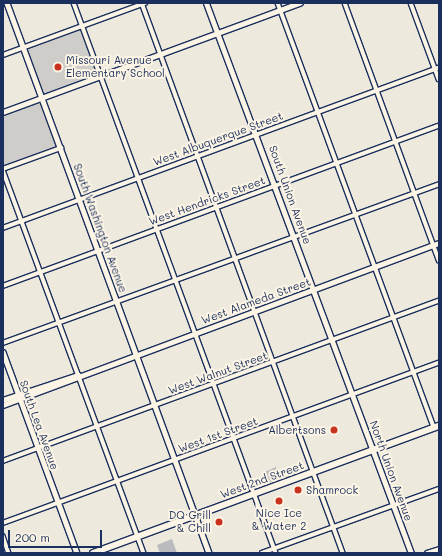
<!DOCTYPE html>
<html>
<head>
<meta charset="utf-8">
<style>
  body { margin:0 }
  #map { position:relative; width:442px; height:556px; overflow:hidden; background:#eee9dd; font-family:Mali,sans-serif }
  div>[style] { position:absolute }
  .green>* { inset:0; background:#cfcdca }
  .building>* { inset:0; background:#babbbe }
  .roads { filter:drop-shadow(1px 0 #1b2f5e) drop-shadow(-1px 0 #1b2f5e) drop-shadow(0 1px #1b2f5e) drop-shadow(0 -1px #1b2f5e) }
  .minor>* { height:3.5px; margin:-1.75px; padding:0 1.75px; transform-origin:1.75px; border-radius:1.75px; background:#fcf5e5 }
  .tertiary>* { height:4.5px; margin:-2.25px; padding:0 2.25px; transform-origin:2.25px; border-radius:2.25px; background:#fcf5e5 }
  .secondary>* { height:5px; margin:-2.5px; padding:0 2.5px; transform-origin:2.5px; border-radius:2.5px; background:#fcf5e5 }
  .primary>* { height:6px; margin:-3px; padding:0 3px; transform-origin:3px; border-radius:3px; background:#fcf5e5 }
  .dots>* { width:11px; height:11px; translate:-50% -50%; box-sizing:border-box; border:2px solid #fcf5e5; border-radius:50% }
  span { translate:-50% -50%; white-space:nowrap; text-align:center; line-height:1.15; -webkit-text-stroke:4px #fcf5e5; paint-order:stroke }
  .poi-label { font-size:11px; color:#1b2f5e }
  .left { translate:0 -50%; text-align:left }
  .right { translate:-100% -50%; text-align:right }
  .street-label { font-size:11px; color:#1b2f5e }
  .frame { position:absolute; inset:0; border:4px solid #1b2f5e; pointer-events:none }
  .scale { position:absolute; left:8px; top:530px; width:94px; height:18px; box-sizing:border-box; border:2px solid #1b2f5e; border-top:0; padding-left:5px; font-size:12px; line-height:14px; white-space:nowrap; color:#1b2f5e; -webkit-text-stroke:3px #fcf5e5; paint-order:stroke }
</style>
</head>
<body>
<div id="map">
  <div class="green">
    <i style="clip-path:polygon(83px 27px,97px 74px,100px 75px,43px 96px,26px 48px)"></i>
    <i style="clip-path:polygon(42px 97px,61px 148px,3px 169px,3px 112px)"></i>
  </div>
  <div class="building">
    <i style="clip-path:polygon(276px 467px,280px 477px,267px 484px,265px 472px)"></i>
    <i style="clip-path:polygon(172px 539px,177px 553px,160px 553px,157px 545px)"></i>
  </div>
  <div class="roads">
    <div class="minor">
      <i style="left:74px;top:3px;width:586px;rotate:69.83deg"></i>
      <i style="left:142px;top:3px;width:586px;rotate:69.92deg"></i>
      <i style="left:278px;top:3px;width:453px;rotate:69.8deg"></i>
      <i style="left:345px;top:3px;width:274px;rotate:69.9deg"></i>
      <i style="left:411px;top:3px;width:81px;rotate:69.8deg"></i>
      <i style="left:3px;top:55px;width:151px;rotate:-20.1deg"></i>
      <i style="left:3px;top:169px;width:62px;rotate:-19.9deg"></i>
      <i style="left:3px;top:170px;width:408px;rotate:69.8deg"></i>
      <i style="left:3px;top:228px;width:464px;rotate:-20.2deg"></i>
      <i style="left:3px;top:286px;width:464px;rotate:-20.2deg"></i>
      <i style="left:3px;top:343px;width:464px;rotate:-20deg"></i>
      <i style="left:3px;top:461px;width:464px;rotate:-20.2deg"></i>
      <i style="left:3px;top:523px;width:464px;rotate:-20.2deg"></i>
      <i style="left:3px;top:536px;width:18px;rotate:71deg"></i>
      <i style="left:262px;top:553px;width:188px;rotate:-19.9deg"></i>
    </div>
    <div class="tertiary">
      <i style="left:7px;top:3px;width:586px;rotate:69.83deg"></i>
      <i style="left:3px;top:112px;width:316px;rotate:-20.2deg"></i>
      <i style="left:3px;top:352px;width:214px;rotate:69.8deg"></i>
      <i style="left:3px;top:400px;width:79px;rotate:-18.4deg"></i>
      <i style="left:3px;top:405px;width:465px;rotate:-20.4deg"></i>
      <i style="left:427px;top:553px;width:13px;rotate:-18deg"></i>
    </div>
    <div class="secondary">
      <i style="left:206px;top:3px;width:587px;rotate:69.56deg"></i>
    </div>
    <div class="primary">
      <i style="left:93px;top:553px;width:369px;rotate:-20.2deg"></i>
    </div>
  </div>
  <div class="dots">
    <i style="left:58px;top:67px;background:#c8321e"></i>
    <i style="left:334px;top:430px;background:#c8321e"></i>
    <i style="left:298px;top:490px;background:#c8321e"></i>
    <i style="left:279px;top:501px;background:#c8321e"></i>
    <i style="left:219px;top:522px;background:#c8321e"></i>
  </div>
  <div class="poi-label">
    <span class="left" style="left:66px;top:67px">Missouri Avenue<br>Elementary School</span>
    <span class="right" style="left:326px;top:430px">Albertsons</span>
    <span class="left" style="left:306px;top:490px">Shamrock</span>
    <span style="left:279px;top:520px">Nice Ice<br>&amp; Water 2</span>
    <span class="right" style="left:211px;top:522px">DQ Grill<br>&amp; Chill</span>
  </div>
  <div class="street-label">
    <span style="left:218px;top:139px;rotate:-20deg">West Albuquerque Street</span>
    <span style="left:290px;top:195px;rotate:70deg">South Union Avenue</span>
    <span style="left:207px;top:201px;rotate:-20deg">West Hendricks Street</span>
    <span style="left:100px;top:228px;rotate:70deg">South Washington Avenue</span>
    <span style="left:256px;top:301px;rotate:-20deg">West Alameda Street</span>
    <span style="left:218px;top:373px;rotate:-20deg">West Walnut Street</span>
    <span style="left:39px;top:425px;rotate:70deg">South Lea Avenue</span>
    <span style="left:218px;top:435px;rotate:-20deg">West 1st Street</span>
    <span style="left:391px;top:471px;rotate:70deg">North Union Avenue</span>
    <span style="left:262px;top:480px;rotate:-20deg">West 2nd Street</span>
  </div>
  <div class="frame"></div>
  <div class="scale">200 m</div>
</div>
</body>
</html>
